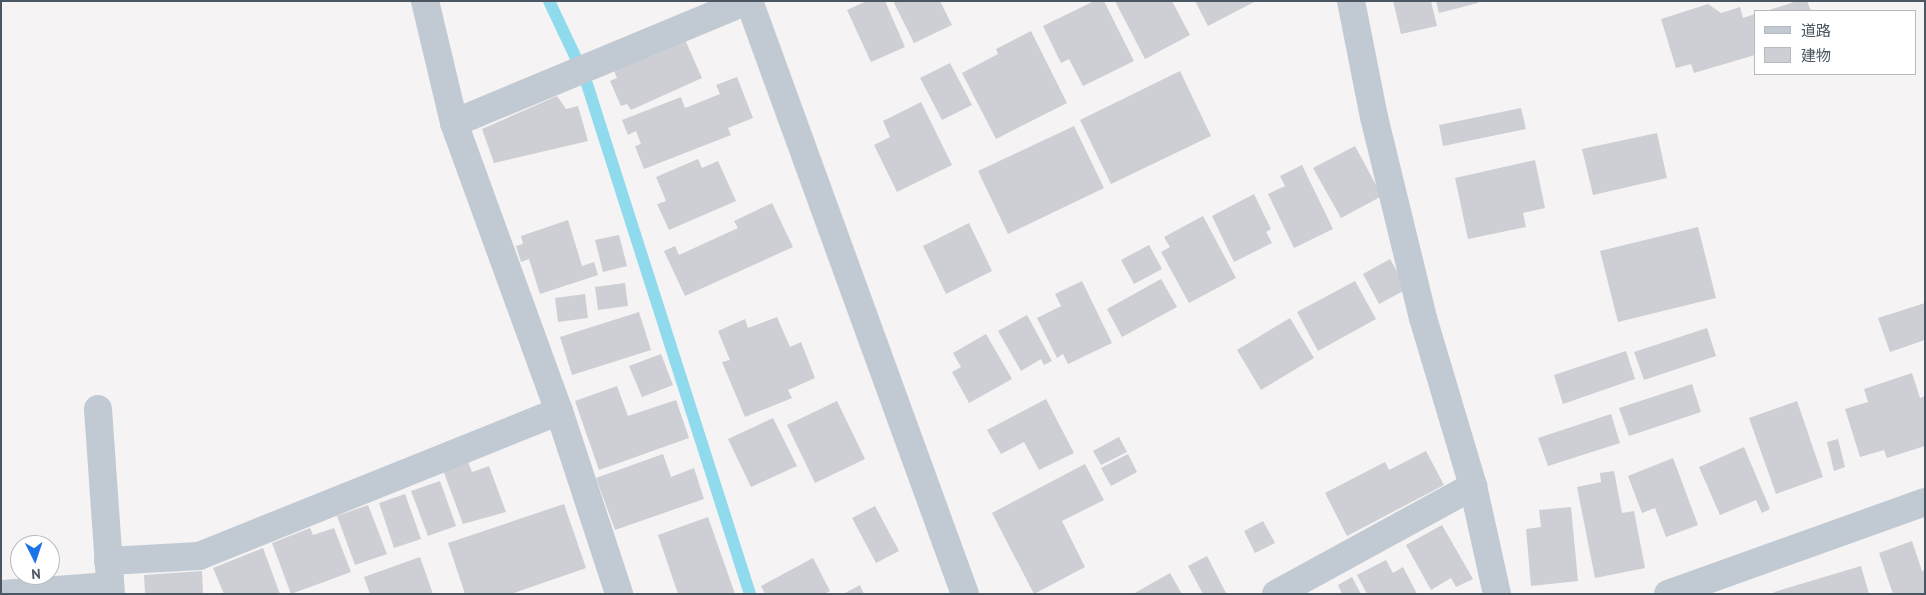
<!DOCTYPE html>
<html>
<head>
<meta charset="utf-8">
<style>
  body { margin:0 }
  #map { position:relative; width:1926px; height:595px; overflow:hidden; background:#f5f3f3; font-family:"PT Sans","Noto Sans JP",sans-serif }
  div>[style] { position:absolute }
  .stream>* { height:12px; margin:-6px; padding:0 6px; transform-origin:6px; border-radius:6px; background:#90daee }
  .building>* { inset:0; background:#cdcfd5 }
  .minor>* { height:28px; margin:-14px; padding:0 14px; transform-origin:14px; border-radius:14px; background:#c1cad2 }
  .tertiary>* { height:28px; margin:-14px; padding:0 14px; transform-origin:14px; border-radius:14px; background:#c1cad2 }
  span { translate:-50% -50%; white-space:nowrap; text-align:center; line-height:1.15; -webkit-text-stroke:5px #fff; paint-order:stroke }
  .frame { position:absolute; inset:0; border:2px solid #4a5661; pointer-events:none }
  .legend { position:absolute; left:1754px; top:10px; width:162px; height:65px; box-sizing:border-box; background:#fff; border:1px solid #b7bbc0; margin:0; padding:6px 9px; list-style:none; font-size:15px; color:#4a5661 }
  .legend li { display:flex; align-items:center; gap:10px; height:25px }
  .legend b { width:25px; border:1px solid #b7bbc0 }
  .north { position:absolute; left:10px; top:535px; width:50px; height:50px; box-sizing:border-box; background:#fff; border:1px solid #b7bbc0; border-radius:50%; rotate:176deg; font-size:14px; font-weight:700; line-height:20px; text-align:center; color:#4a5661 }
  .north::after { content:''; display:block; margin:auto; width:18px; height:22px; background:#1a73e8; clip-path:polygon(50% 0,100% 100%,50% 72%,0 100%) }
</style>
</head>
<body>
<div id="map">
  <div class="stream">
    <i style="left:549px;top:1px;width:61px;rotate:64.7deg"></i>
    <i style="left:587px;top:84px;width:535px;rotate:72.28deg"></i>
  </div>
  <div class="building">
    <i style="clip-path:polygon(867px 1px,885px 1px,905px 47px,871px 62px,847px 10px)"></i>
    <i style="clip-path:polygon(893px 1px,940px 1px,952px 25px,914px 43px)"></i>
    <i style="clip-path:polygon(1094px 1px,1104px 1px,1134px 61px,1083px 86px,1069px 59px,1061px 63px,1043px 26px)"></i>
    <i style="clip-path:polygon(1115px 1px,1172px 1px,1190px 35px,1145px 59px)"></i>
    <i style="clip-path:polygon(1195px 1px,1256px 1px,1208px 26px)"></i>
    <i style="clip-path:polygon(1393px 1px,1431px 1px,1437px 26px,1401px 34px)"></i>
    <i style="clip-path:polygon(1436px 1px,1478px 1px,1478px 3px,1439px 13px)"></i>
    <i style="clip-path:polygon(1797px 1px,1807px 1px,1811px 11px,1766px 11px)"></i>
    <i style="clip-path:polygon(1708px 4px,1721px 13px,1740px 7px,1743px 18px,1755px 14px,1755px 55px,1694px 73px,1691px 64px,1676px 68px,1661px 19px)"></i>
    <i style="clip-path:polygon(1031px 31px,1067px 103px,996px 139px,962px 73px,998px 54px,996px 49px)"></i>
    <i style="clip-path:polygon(682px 33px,702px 78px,631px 110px,627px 104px,621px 106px,610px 81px,617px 78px,611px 64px)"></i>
    <i style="clip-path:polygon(950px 63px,972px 105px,942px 120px,920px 78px)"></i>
    <i style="clip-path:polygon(1180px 71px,1211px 136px,1111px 184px,1080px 120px)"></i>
    <i style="clip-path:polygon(737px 77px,753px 118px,728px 128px,731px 135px,644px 169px,635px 146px,641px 144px,636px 131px,628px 135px,622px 120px,681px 97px,685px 108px,720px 94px,716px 85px)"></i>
    <i style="clip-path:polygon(557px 96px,566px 109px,578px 106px,588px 141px,494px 163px,482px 129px)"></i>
    <i style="clip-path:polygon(921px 102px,952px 165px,897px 192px,874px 145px,890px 137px,883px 121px)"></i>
    <i style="clip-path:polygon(1521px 108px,1526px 129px,1443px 146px,1439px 125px)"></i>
    <i style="clip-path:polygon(1074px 126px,1104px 188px,1008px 234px,978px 171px)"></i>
    <i style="clip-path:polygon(1657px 133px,1667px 178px,1593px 195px,1582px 149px)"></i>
    <i style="clip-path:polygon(1355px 146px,1382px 196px,1341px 218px,1313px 168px)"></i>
    <i style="clip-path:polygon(698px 159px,702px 168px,718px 161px,736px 201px,669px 230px,657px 204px,666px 201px,656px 177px)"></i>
    <i style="clip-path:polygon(1535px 160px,1545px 208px,1523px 213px,1526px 227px,1468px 239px,1455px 178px)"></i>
    <i style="clip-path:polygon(1302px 165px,1333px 229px,1294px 248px,1268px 194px,1285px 186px,1280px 176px)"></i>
    <i style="clip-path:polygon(1254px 194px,1271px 229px,1266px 232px,1272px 243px,1234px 262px,1212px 216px)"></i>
    <i style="clip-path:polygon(772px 203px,793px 247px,685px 296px,664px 251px,675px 246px,679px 255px,738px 228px,734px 221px)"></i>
    <i style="clip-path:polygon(1203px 216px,1236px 278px,1189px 303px,1161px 252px,1170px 247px,1164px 237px)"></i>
    <i style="clip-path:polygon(568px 220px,582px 266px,594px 262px,598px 275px,540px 294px,529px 259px,521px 262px,516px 246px,523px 244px,521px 236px)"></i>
    <i style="clip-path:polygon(969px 223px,992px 271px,946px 294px,923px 246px)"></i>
    <i style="clip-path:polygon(1698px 227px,1716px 298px,1618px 322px,1600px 251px)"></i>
    <i style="clip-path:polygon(619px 235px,627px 266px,603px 272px,595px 240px)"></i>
    <i style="clip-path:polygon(1149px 245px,1162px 269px,1134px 284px,1121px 260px)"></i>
    <i style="clip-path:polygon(1390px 259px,1407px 289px,1379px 304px,1363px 274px)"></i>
    <i style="clip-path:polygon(1161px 279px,1177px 307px,1122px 337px,1107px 309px)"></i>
    <i style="clip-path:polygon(1082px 281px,1112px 343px,1068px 364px,1063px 354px,1057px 358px,1037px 318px,1061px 306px,1055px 294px)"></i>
    <i style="clip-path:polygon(1355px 281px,1376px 319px,1318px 351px,1297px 312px)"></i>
    <i style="clip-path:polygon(625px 283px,628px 306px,598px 310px,595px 287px)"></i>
    <i style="clip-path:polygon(585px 294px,588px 318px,558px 322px,555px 298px)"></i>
    <i style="clip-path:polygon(1925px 303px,1925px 340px,1890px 352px,1878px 318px)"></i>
    <i style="clip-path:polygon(639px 312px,651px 350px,572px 375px,560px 337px)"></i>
    <i style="clip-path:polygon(1027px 315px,1052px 361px,1044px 365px,1041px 359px,1021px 371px,998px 331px)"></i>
    <i style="clip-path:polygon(777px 317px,790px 347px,801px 342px,815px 378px,788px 390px,792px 398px,745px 417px,722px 362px,730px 360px,718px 331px,745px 319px,748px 328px)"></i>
    <i style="clip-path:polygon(1290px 318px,1314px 358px,1261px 390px,1237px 350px)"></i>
    <i style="clip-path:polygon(1707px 328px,1716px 356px,1644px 380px,1634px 352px)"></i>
    <i style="clip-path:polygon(986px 334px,1012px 379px,969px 403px,952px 372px,961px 367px,953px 353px)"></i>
    <i style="clip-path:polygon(1626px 351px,1635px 379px,1563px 404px,1554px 375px)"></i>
    <i style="clip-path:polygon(661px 354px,673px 385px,642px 397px,629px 366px)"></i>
    <i style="clip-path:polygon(1912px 373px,1920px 398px,1925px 396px,1925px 446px,1887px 458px,1884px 450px,1860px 457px,1845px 409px,1868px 402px,1864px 389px)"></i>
    <i style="clip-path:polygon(1692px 384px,1701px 412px,1629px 436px,1619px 408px)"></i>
    <i style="clip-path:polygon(617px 386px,628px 416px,676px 400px,689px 438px,599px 470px,575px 401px)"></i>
    <i style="clip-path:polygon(1046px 399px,1074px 453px,1039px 470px,1024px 442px,1001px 454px,987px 430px)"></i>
    <i style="clip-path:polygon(837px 401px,865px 459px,815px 483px,787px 425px)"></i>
    <i style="clip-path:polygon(1797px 401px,1823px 477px,1776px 494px,1749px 418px)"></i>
    <i style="clip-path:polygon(1611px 414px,1620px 443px,1548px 466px,1538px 438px)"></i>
    <i style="clip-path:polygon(773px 418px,797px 466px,751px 487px,728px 439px)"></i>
    <i style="clip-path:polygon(1119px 437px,1127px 452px,1101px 465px,1093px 451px)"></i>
    <i style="clip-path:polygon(1838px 439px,1845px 467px,1834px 471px,1827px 442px)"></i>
    <i style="clip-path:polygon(1744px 447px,1770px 509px,1762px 513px,1756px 500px,1720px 515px,1699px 467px)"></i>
    <i style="clip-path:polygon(1426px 451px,1444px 485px,1347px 536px,1325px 493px,1385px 462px,1389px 470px)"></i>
    <i style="clip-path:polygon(663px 454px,671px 477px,694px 468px,704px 499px,615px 530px,596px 478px)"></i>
    <i style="clip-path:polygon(1128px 454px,1137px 472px,1111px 486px,1101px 468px)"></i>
    <i style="clip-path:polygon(1673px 458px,1698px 525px,1666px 537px,1655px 508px,1642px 513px,1628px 476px)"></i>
    <i style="clip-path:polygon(468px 462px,472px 472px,489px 466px,506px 512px,463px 524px,443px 470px)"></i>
    <i style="clip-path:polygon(1085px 464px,1104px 500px,1062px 521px,1085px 567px,1034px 594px,992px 513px)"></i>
    <i style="clip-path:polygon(1614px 471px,1622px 513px,1634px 511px,1645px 568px,1595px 578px,1577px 487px,1601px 482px,1600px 473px)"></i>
    <i style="clip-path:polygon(440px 481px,456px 526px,428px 536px,411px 491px)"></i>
    <i style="clip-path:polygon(405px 494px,421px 539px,394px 548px,379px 503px)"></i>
    <i style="clip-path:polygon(564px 504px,586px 568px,511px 594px,465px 594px,448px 543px)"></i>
    <i style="clip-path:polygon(368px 505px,387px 554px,355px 565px,337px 516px)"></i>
    <i style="clip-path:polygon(875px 506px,899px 551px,876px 563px,852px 518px)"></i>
    <i style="clip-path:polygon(1571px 507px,1578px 581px,1531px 586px,1526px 529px,1541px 527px,1539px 510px)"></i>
    <i style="clip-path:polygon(708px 517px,735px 594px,678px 594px,658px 535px)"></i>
    <i style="clip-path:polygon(1263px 521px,1275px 543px,1255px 553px,1244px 531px)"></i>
    <i style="clip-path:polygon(1442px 525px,1473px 579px,1456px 587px,1451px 578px,1431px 590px,1406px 545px)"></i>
    <i style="clip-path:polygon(310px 528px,313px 535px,334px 528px,351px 572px,291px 594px,272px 543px)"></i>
    <i style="clip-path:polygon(1912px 541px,1922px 571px,1925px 570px,1925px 594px,1893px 594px,1879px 553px)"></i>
    <i style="clip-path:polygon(263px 548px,280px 594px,224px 594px,213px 568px)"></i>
    <i style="clip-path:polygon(1207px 556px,1226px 593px,1225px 594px,1203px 594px,1188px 566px)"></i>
    <i style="clip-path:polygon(420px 557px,433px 594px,370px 594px,364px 577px)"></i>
    <i style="clip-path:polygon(813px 558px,830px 591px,824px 594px,765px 594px,761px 586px)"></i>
    <i style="clip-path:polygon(1386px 560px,1393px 573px,1403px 567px,1417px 594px,1367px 594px,1357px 575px)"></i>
    <i style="clip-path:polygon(1861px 566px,1869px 594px,1775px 594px,1774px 592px)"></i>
    <i style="clip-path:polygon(202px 571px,203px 594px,145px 594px,144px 575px)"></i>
    <i style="clip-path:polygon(1170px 573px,1182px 594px,1133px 594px)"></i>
    <i style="clip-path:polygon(1352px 577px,1361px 594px,1342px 594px,1338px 585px)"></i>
    <i style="clip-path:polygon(860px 585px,864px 594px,843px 594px)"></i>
  </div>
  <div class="minor">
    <i style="left:425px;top:1px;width:125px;rotate:76.6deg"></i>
    <i style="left:454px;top:123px;width:307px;rotate:70deg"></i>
    <i style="left:559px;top:411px;width:193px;rotate:71.8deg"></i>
    <i style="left:454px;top:123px;width:317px;rotate:-22.6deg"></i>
    <i style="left:98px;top:409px;width:185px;rotate:86deg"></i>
    <i style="left:108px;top:561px;width:91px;rotate:-3.1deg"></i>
    <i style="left:199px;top:556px;width:388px;rotate:-21.9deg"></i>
    <i style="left:3px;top:594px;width:107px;rotate:-4.3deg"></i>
    <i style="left:1276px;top:594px;width:225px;rotate:-28.7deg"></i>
    <i style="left:1668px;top:594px;width:273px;rotate:-19.7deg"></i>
  </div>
  <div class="tertiary">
    <i style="left:749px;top:1px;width:631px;rotate:69.99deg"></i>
    <i style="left:1351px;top:1px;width:118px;rotate:78.8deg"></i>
    <i style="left:1374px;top:117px;width:207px;rotate:76.3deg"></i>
    <i style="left:1423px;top:318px;width:175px;rotate:73.4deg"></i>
    <i style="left:1473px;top:486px;width:111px;rotate:77.5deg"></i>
  </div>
  <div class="frame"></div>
  <ul class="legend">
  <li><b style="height:6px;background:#c1cad2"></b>道路</li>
  <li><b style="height:14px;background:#cdcfd5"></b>建物</li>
  </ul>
  <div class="north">N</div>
</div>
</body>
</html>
